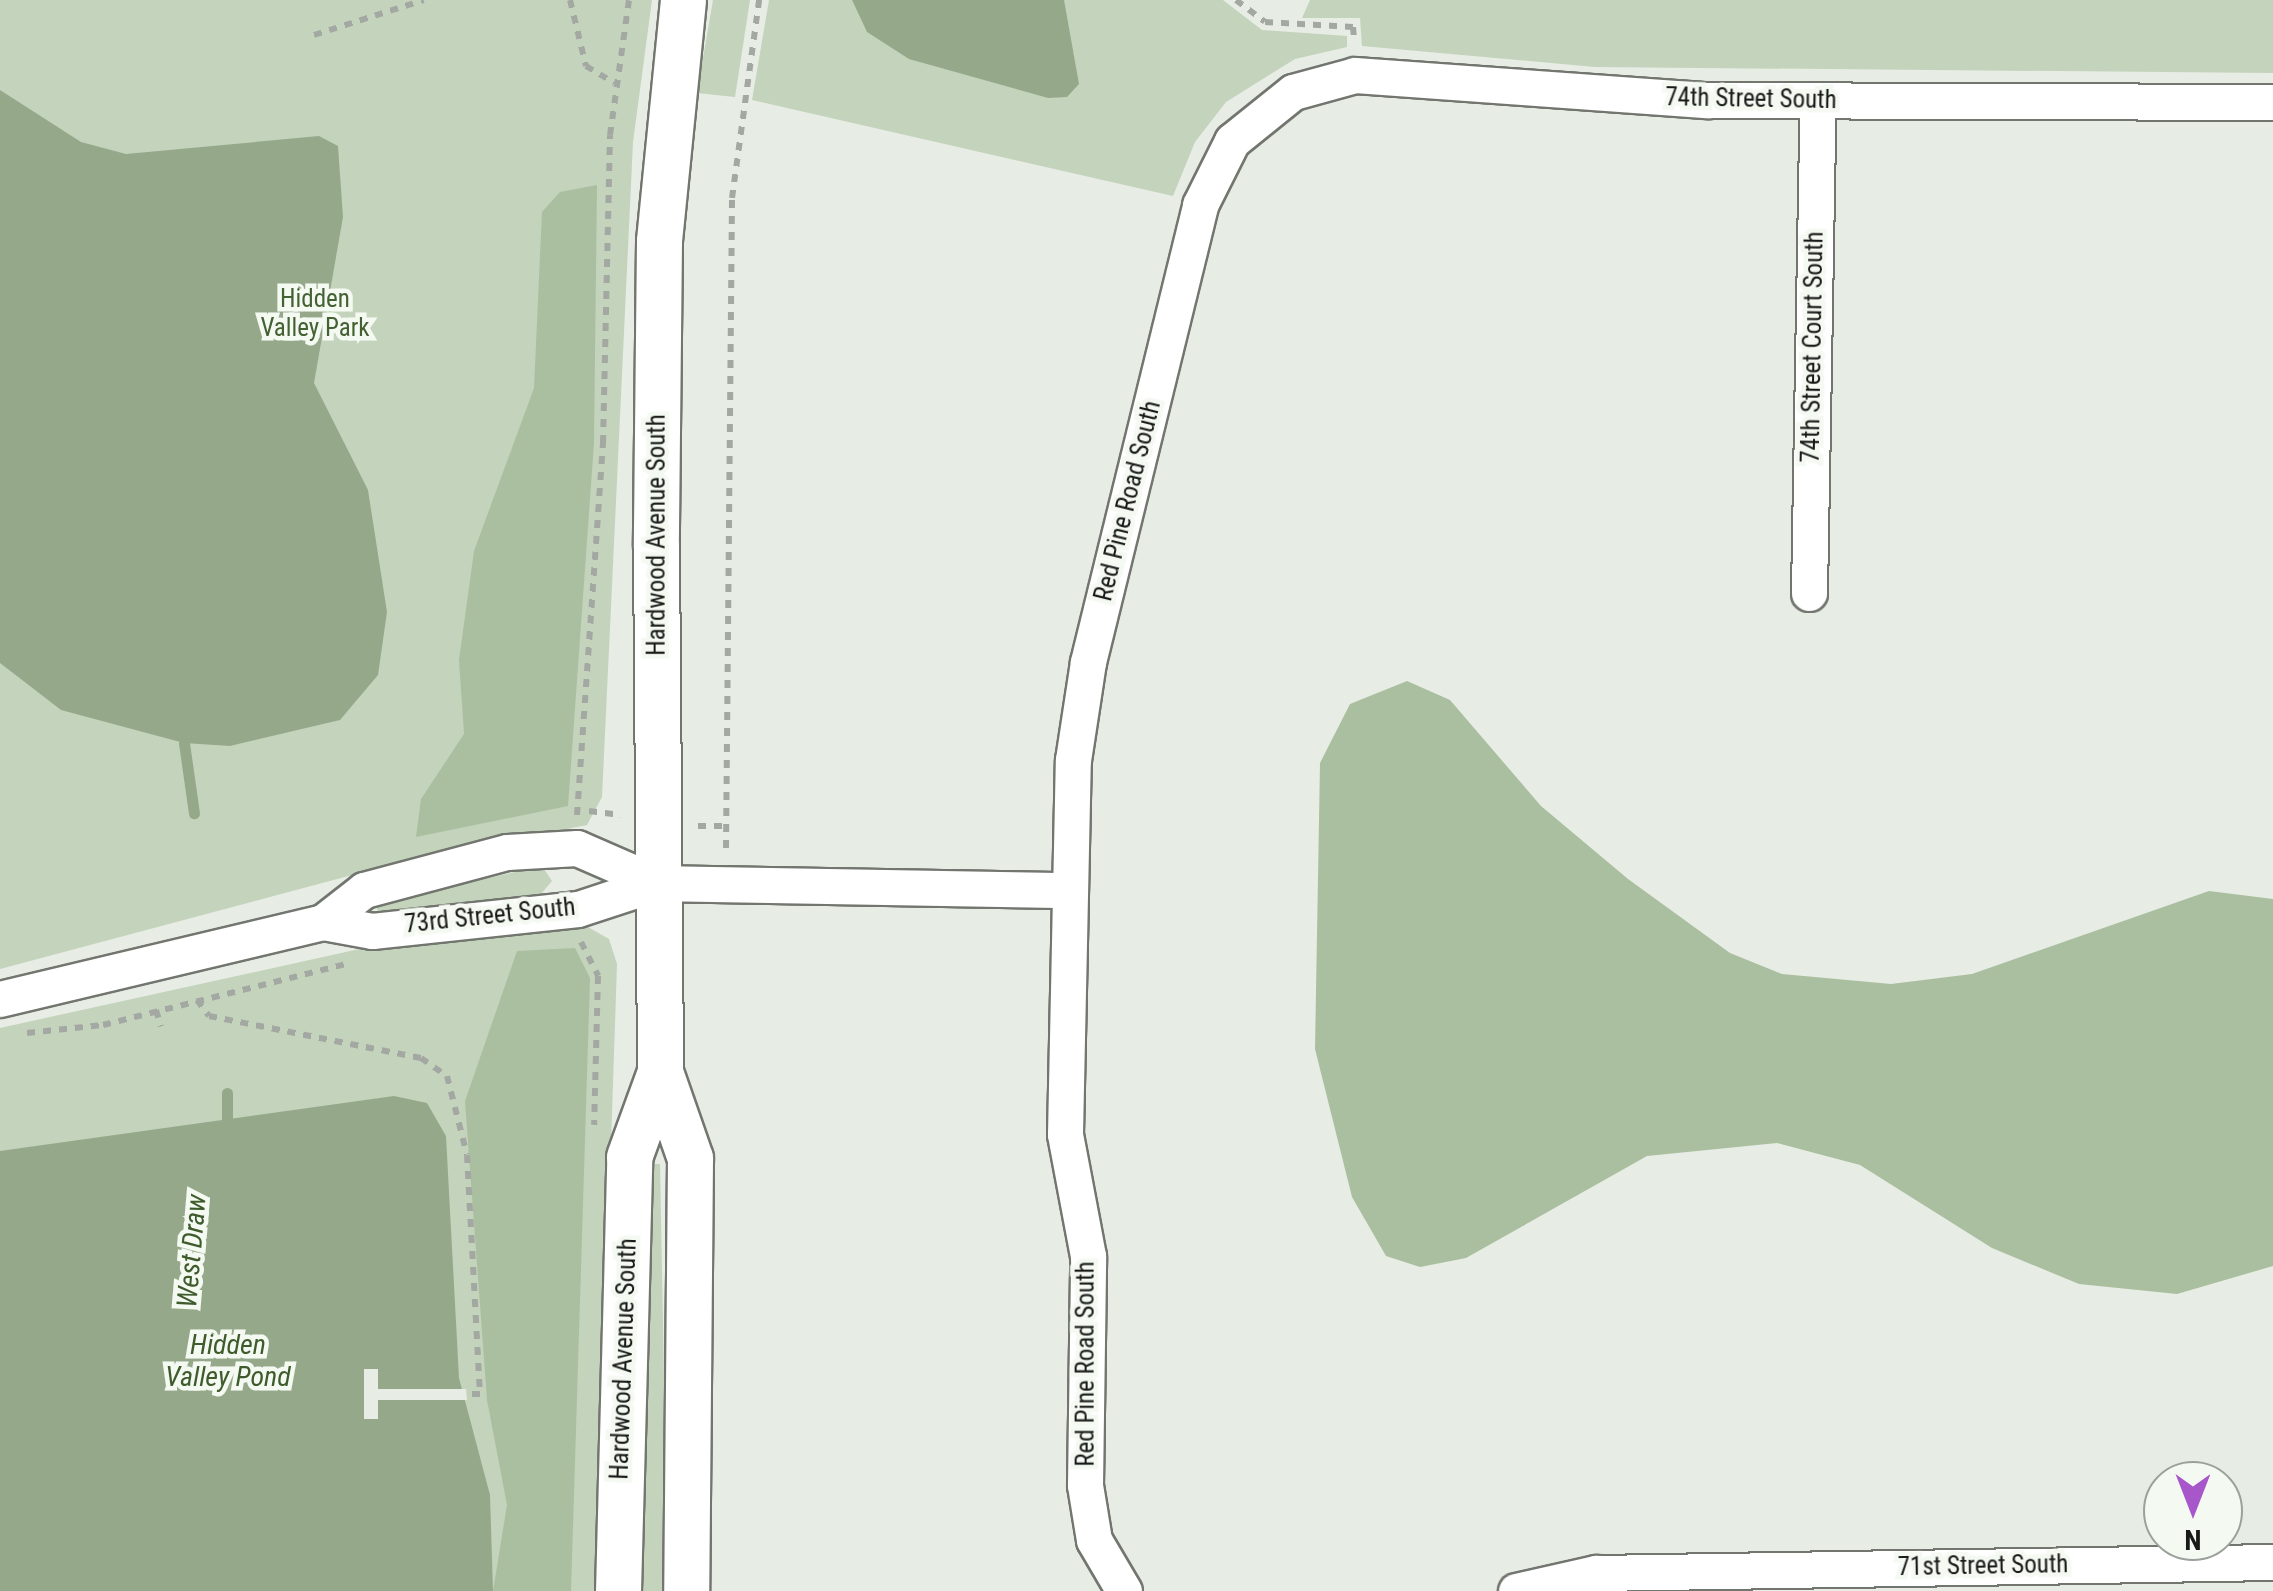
<!DOCTYPE html>
<html>
<head>
<meta charset="utf-8">
<style>
  body { margin:0 }
  #map { position:relative; width:2273px; height:1591px; overflow:hidden; background:#e7ece4; font-family:"Roboto Condensed",sans-serif }
  div>[style] { position:absolute }
  .green>* { inset:0; background:#c4d3bc }
  .forest>* { inset:0; background:#aabf9f }
  .water>* { inset:0; background:#95a98a }
  .pier>* { inset:0; background:#e7ece4 }
  .stream>* { height:11px; margin:-5.5px; padding:0 5.5px; transform-origin:5.5px; border-radius:5.5px; background:#95a98a }
  .path>* { height:6px; margin-top:-3px; transform-origin:0; background:repeating-linear-gradient(90deg,#a4a8a2 0 8px,transparent 0 16px) }
  .roads { filter:drop-shadow(2px 0 #72766f) drop-shadow(-2px 0 #72766f) drop-shadow(0 2px #72766f) drop-shadow(0 -2px #72766f) }
  .minor>* { height:35px; margin:-17.5px; padding:0 17.5px; transform-origin:17.5px; border-radius:17.5px; background:#fff }
  .tertiary>* { height:45px; margin:-22.5px; padding:0 22.5px; transform-origin:22.5px; border-radius:22.5px; background:#fff }
  span { translate:-50% -50%; white-space:nowrap; text-align:center; line-height:1.15; -webkit-text-stroke:9px #f4f9f2; paint-order:stroke }
  .street-label { font-size:25px; color:#181a18 }
  .park-label { font-size:25px; color:#446133 }
  .water-label { font-size:28px; color:#3e5b2c; font-style:italic }
  .north { position:absolute; left:2143px; top:1461px; width:100px; height:100px; box-sizing:border-box; background:#f4f9f2; border:2px solid #9ca09b; border-radius:50%; rotate:180deg; font-size:28px; font-weight:700; line-height:40px; text-align:center; color:#181a18 }
  .north::after { content:''; display:block; margin:auto; width:35px; height:45px; background:#a757c9; clip-path:polygon(50% 0,100% 100%,50% 72%,0 100%) }
</style>
</head>
<body>
<div id="map">
  <div class="green">
    <i style="clip-path:polygon(0 0,652px 0,633px 142px,602px 797px,587px 825px,397px 863px,0 969px)"></i>
    <i style="clip-path:polygon(713px 0,750px 0,735px 97px,697px 93px)"></i>
    <i style="clip-path:polygon(769px 0,1223px 0,1262px 30px,1347px 36px,1347px 47px,1295px 59px,1226px 102px,1195px 142px,1173px 196px,752px 100px)"></i>
    <i style="clip-path:polygon(1310px 0,2273px 0,2273px 73px,1595px 67px,1362px 46px,1360px 18px,1302px 18px)"></i>
    <i style="clip-path:polygon(542px 866px,552px 881px,540px 895px,378px 913px,376px 903px)"></i>
    <i style="clip-path:polygon(586px 926px,609px 939px,617px 964px,596px 1591px,0 1591px,0 1028px,382px 944px)"></i>
    <i style="clip-path:polygon(650px 1164px,660px 1164px,668px 1591px,640px 1591px)"></i>
  </div>
  <div class="forest">
    <i style="clip-path:polygon(597px 185px,594px 443px,568px 806px,416px 837px,421px 799px,464px 734px,459px 660px,474px 551px,534px 388px,542px 212px,560px 192px)"></i>
    <i style="clip-path:polygon(1407px 681px,1450px 700px,1541px 806px,1628px 879px,1730px 953px,1782px 974px,1891px 984px,1972px 974px,2209px 891px,2273px 899px,2273px 1266px,2177px 1294px,2079px 1284px,1992px 1248px,1860px 1165px,1777px 1143px,1647px 1156px,1466px 1258px,1420px 1267px,1386px 1256px,1352px 1197px,1315px 1049px,1320px 763px,1350px 704px)"></i>
    <i style="clip-path:polygon(575px 948px,590px 978px,571px 1591px,493px 1591px,507px 1505px,487px 1400px,465px 1101px,517px 951px)"></i>
  </div>
  <div class="water">
    <i style="clip-path:polygon(852px 0,1064px 0,1079px 84px,1067px 97px,1048px 98px,909px 59px,867px 32px)"></i>
    <i style="clip-path:polygon(0 90px,81px 142px,126px 154px,319px 136px,338px 146px,343px 217px,314px 383px,368px 490px,387px 612px,378px 675px,340px 720px,230px 746px,184px 743px,61px 710px,0 663px)"></i>
    <i style="clip-path:polygon(394px 1096px,427px 1103px,446px 1136px,459px 1378px,490px 1495px,493px 1591px,0 1591px,0 1151px)"></i>
  </div>
  <div class="pier">
    <i style="clip-path:polygon(364px 1369px,378px 1369px,378px 1389px,466px 1389px,467px 1400px,378px 1400px,378px 1419px,364px 1419px)"></i>
  </div>
  <div class="stream">
    <i style="left:184px;top:743px;width:71px;rotate:81.9deg"></i>
    <i style="left:227px;top:1093px;width:36px;rotate:90deg"></i>
  </div>
  <div class="path">
    <i style="left:570px;top:0;width:68px;rotate:76.4deg"></i>
    <i style="left:586px;top:66px;width:33px;rotate:31deg"></i>
    <i style="left:1236px;top:0;width:36px;rotate:37deg"></i>
    <i style="left:1265px;top:22px;width:88px;rotate:3.3deg"></i>
    <i style="left:1353px;top:27px;width:12px;rotate:85deg"></i>
    <i style="left:314px;top:35px;width:115px;rotate:-17.7deg"></i>
    <i style="left:589px;top:811px;width:32px;rotate:7deg"></i>
    <i style="left:577px;top:815px;width:373px;rotate:-86deg"></i>
    <i style="left:603px;top:443px;width:308px;rotate:-88.7deg"></i>
    <i style="left:610px;top:135px;width:136px;rotate:-82deg"></i>
    <i style="left:698px;top:826px;width:28px"></i>
    <i style="left:726px;top:848px;width:650px;rotate:-89.47deg"></i>
    <i style="left:732px;top:198px;width:200px;rotate:-82.2deg"></i>
    <i style="left:581px;top:942px;width:38px;rotate:63deg"></i>
    <i style="left:598px;top:976px;width:149px;rotate:91.5deg"></i>
    <i style="left:197px;top:1000px;width:20px;rotate:53deg"></i>
    <i style="left:209px;top:1016px;width:216px;rotate:11.2deg"></i>
    <i style="left:421px;top:1058px;width:32px;rotate:35deg"></i>
    <i style="left:447px;top:1076px;width:81px;rotate:75.8deg"></i>
    <i style="left:467px;top:1155px;width:239px;rotate:86.9deg"></i>
    <i style="left:480px;top:1394px;width:13px;rotate:180deg"></i>
    <i style="left:156px;top:1010px;width:17px;rotate:73deg"></i>
    <i style="left:27px;top:1033px;width:76px;rotate:-6deg"></i>
    <i style="left:103px;top:1025px;width:251px;rotate:-14.1deg"></i>
  </div>
  <div class="roads">
    <div class="minor">
      <i style="left:1809px;top:593px;width:492px;rotate:-89deg"></i>
      <i style="left:323px;top:922px;width:50px;rotate:10.4deg"></i>
      <i style="left:372px;top:931px;width:207px;rotate:-6.1deg"></i>
      <i style="left:578px;top:909px;width:83px;rotate:-18.2deg"></i>
      <i style="left:657px;top:883px;width:412px;rotate:1deg"></i>
      <i style="left:0;top:999px;width:332px;rotate:-13.4deg"></i>
      <i style="left:323px;top:922px;width:52px;rotate:-38deg"></i>
      <i style="left:364px;top:890px;width:148px;rotate:-14.9deg"></i>
      <i style="left:507px;top:852px;width:70px;rotate:-3.3deg"></i>
      <i style="left:577px;top:848px;width:87px;rotate:23.6deg"></i>
      <i style="left:1124px;top:1591px;width:59px;rotate:-120.5deg"></i>
      <i style="left:1094px;top:1540px;width:56px;rotate:-99.3deg"></i>
      <i style="left:1085px;top:1485px;width:229px;rotate:-89.2deg"></i>
      <i style="left:1088px;top:1256px;width:124px;rotate:-100.7deg"></i>
      <i style="left:1065px;top:1134px;width:374px;rotate:-88.8deg"></i>
      <i style="left:1073px;top:760px;width:99px;rotate:-81.3deg"></i>
      <i style="left:1088px;top:662px;width:471px;rotate:-76.2deg"></i>
      <i style="left:1200px;top:205px;width:72px;rotate:-63.4deg"></i>
      <i style="left:1232px;top:141px;width:78px;rotate:-38.8deg"></i>
      <i style="left:1293px;top:92px;width:64px;rotate:-15.3deg"></i>
      <i style="left:1355px;top:75px;width:353px;rotate:4.1deg"></i>
      <i style="left:1707px;top:100px;width:566px;rotate:0.2deg"></i>
      <i style="left:1516px;top:1591px;width:82px;rotate:-12.7deg"></i>
      <i style="left:1596px;top:1573px;width:677px;rotate:-0.93deg"></i>
    </div>
    <div class="tertiary">
      <i style="left:683px;top:0;width:242px;rotate:95.7deg"></i>
      <i style="left:659px;top:241px;width:305px;rotate:90.6deg"></i>
      <i style="left:656px;top:546px;width:526px;rotate:89.56deg"></i>
      <i style="left:660px;top:1072px;width:91px;rotate:70.8deg"></i>
      <i style="left:690px;top:1158px;width:433px;rotate:90.5deg"></i>
      <i style="left:618px;top:1591px;width:434px;rotate:-88.5deg"></i>
      <i style="left:629px;top:1157px;width:90px;rotate:-70deg"></i>
    </div>
  </div>
  <div class="street-label">
    <span style="left:1751px;top:99px;rotate:1deg">74th Street South</span>
    <span style="left:1813px;top:347px;rotate:-89deg">74th Street Court South</span>
    <span style="left:1128px;top:501px;rotate:-76deg">Red Pine Road South</span>
    <span style="left:657px;top:535px;rotate:-90deg">Hardwood Avenue South</span>
    <span style="left:490px;top:916px;rotate:-6deg">73rd Street South</span>
    <span style="left:624px;top:1359px;rotate:-88deg">Hardwood Avenue South</span>
    <span style="left:1086px;top:1364px;rotate:-90deg">Red Pine Road South</span>
    <span style="left:1983px;top:1566px;rotate:-1deg">71st Street South</span>
  </div>
  <div class="park-label">
    <span style="left:315px;top:314px">Hidden<br>Valley Park</span>
  </div>
  <div class="water-label">
    <span style="left:192px;top:1251px;rotate:-85deg">West Draw</span>
    <span style="left:228px;top:1361px">Hidden<br>Valley Pond</span>
  </div>
  <div class="north">N</div>
</div>
</body>
</html>
